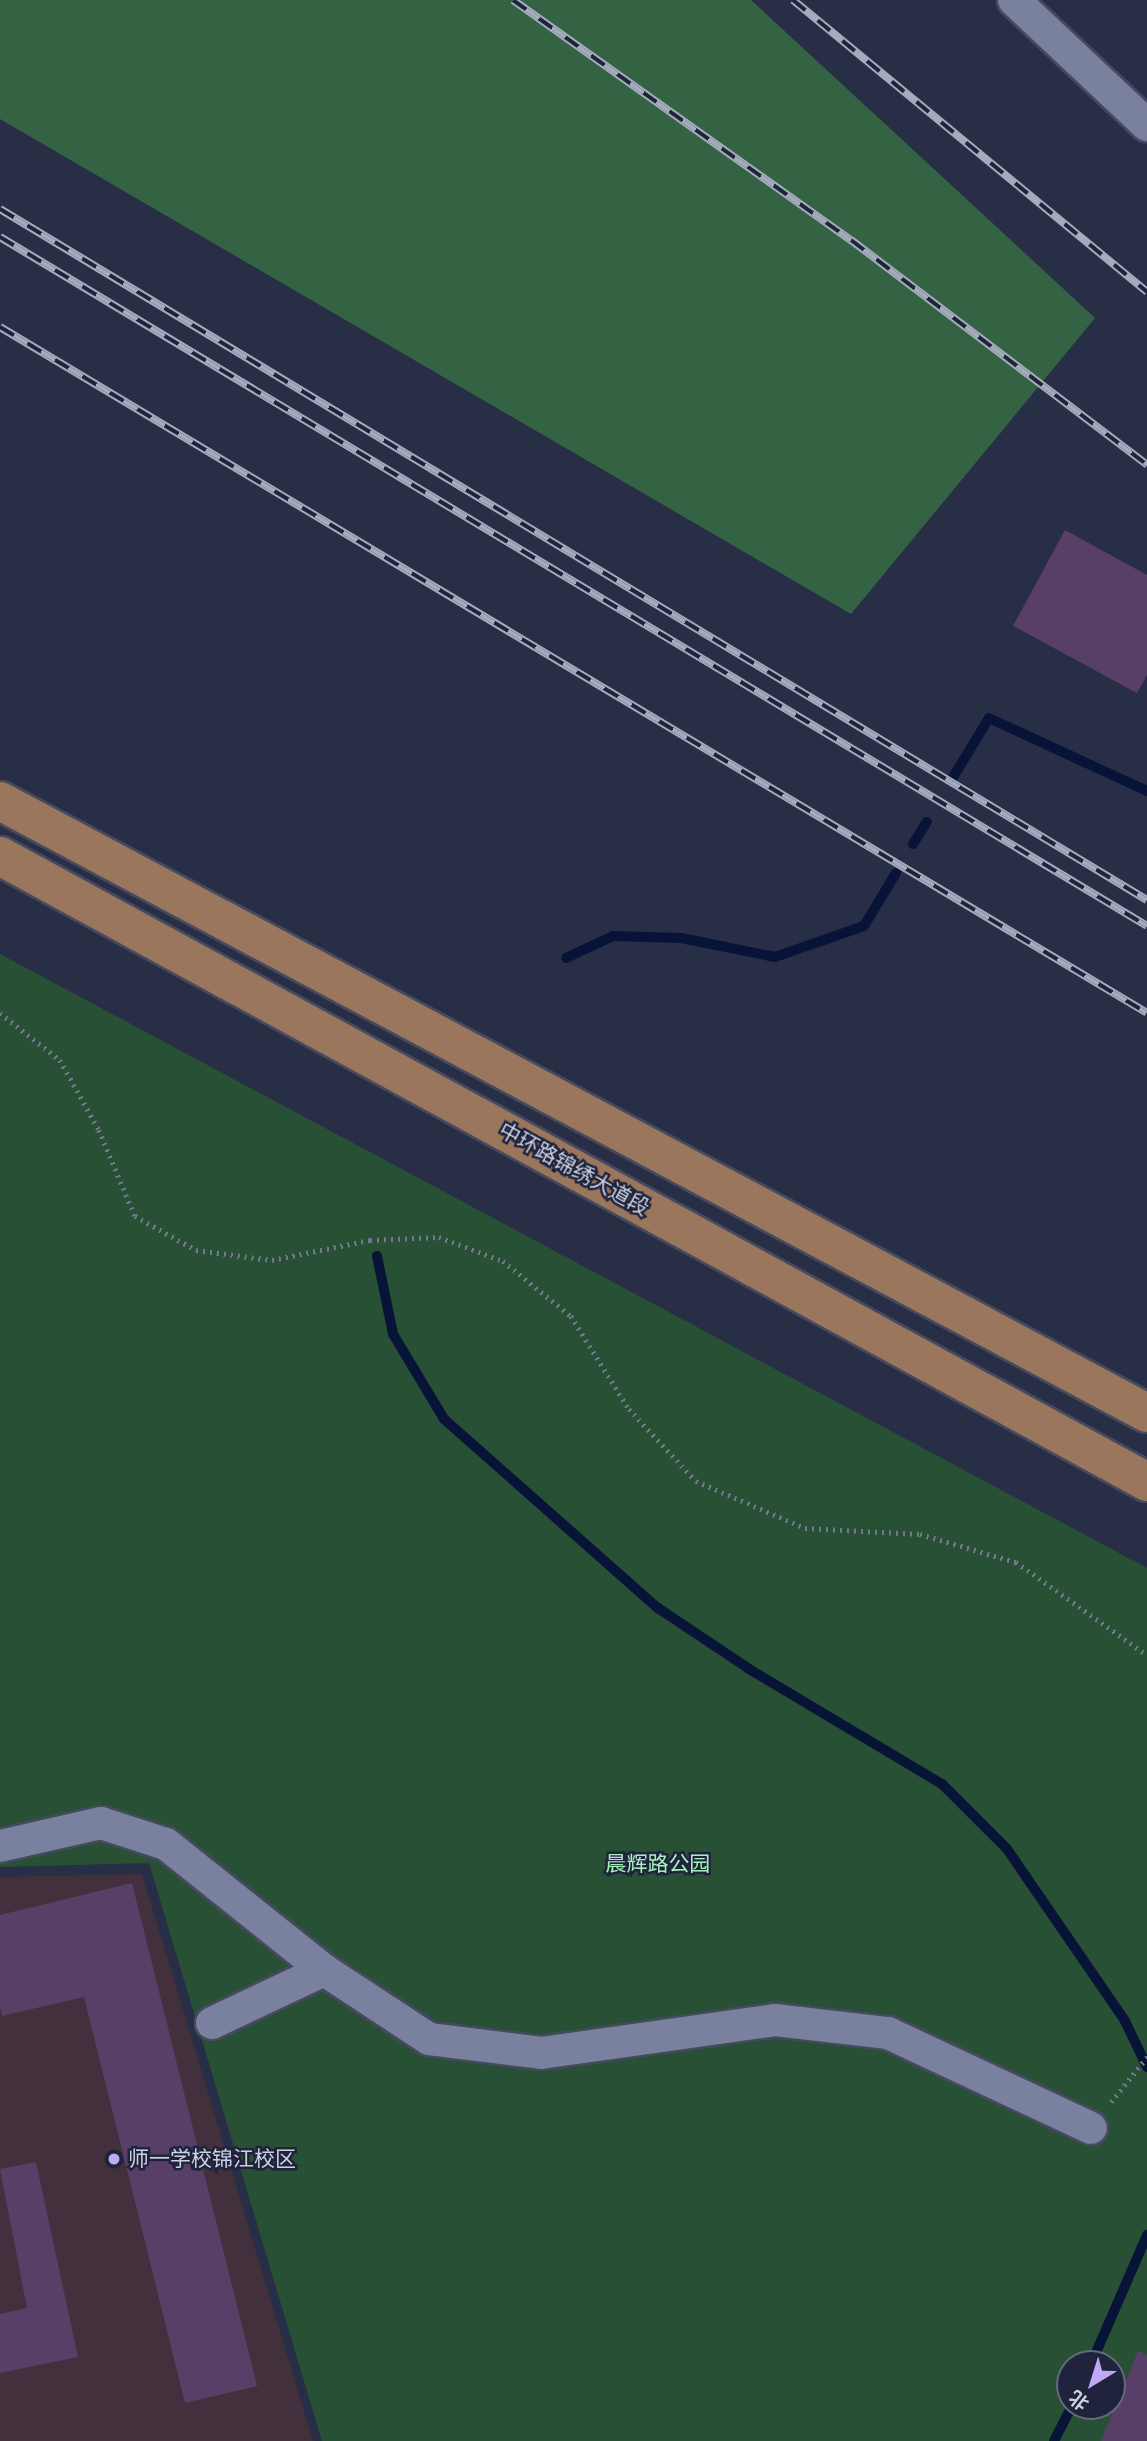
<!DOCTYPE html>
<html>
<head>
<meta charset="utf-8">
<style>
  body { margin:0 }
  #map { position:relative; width:1147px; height:2441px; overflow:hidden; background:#292e47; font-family:Montserrat,"Noto Sans SC",sans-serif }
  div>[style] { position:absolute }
  .education>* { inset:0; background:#42313c }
  .green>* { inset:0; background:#285035 }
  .forest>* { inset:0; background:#346344 }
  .stream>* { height:10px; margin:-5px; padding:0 5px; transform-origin:5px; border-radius:5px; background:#071438 }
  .building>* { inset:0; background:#583f68 }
  .path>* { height:4.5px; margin-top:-2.25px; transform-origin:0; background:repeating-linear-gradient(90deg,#73788d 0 2px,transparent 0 7px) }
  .roads { filter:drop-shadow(2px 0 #464a5f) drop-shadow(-2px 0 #464a5f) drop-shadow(0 2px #464a5f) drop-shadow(0 -2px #464a5f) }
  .street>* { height:32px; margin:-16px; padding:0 16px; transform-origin:16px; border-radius:16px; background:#7a819e }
  .primary>* { height:38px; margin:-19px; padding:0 19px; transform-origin:19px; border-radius:19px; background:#9a765d }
  .rail>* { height:8px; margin-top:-4px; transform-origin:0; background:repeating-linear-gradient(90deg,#1f243c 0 16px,#a5aabc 0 32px); box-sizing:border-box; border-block:2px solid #a5aabc }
  .dots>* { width:19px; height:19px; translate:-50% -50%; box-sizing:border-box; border:4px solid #1f243c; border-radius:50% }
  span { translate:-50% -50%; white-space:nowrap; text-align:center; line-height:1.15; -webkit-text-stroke:5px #1f243c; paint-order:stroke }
  .street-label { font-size:21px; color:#cdd1e1 }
  .park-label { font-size:21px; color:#a6f0bc }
  .poi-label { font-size:21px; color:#cdd1e1 }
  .left { translate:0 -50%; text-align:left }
  .north { position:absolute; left:1056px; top:2350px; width:70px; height:70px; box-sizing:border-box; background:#1f243c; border:2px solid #65697e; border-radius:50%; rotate:218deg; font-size:19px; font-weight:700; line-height:28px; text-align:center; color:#cdd1e1 }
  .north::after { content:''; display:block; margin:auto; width:24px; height:32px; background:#bfa9f4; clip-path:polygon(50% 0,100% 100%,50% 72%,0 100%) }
</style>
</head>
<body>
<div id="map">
  <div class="education">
    <i style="clip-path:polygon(142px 1874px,313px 2441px,0 2441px,0 1877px)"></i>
  </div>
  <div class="green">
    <i style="clip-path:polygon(evenodd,0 954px,1147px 1568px,1147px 2441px,322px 2441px,149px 1863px,0 1867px,0 954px,1070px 2364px,1112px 2364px,1112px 2406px,1070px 2406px,1070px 2364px)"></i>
  </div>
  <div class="forest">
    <i style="clip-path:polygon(0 0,751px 0,1095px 318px,851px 614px,0 119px)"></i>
  </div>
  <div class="stream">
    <i style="left:952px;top:779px;width:71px;rotate:-58.8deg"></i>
    <i style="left:989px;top:718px;width:174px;rotate:24.8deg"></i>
    <i style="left:913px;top:844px;width:26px;rotate:-58deg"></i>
    <i style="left:566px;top:958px;width:52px;rotate:-25.1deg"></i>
    <i style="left:613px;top:936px;width:68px;rotate:1.7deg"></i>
    <i style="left:681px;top:938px;width:96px;rotate:11.4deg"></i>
    <i style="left:775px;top:957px;width:94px;rotate:-19.2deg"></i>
    <i style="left:864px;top:926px;width:62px;rotate:-58.9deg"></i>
    <i style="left:377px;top:1256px;width:80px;rotate:78.4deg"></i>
    <i style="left:393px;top:1334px;width:99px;rotate:59deg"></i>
    <i style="left:444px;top:1419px;width:286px;rotate:41.5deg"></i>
    <i style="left:658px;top:1608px;width:110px;rotate:33.8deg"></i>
    <i style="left:749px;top:1669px;width:225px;rotate:30.8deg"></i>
    <i style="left:942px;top:1784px;width:92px;rotate:45deg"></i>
    <i style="left:1007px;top:1849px;width:209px;rotate:55.5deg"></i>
    <i style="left:1125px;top:2021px;width:51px;rotate:64.4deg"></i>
    <i style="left:1091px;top:2364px;width:141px;rotate:-66.5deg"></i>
    <i style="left:1054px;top:2441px;width:39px;rotate:-63deg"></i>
  </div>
  <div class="building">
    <i style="clip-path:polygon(1065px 530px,1147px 575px,1147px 675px,1137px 693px,1013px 626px)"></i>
    <i style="clip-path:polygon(132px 1883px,257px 2386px,185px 2403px,84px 1997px,2px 2016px,0 2007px,0 1915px)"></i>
    <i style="clip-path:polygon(36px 2162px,78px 2357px,0 2373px,0 2314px,27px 2308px,0 2169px)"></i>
    <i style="clip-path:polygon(1138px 2351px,1147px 2355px,1147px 2441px,1101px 2441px)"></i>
  </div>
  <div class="path">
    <i style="left:0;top:1013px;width:76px;rotate:38.1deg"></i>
    <i style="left:60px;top:1060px;width:80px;rotate:60.9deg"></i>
    <i style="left:99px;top:1130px;width:93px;rotate:67.3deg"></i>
    <i style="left:135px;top:1216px;width:70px;rotate:29.1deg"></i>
    <i style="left:196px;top:1250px;width:77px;rotate:7.5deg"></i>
    <i style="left:272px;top:1260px;width:100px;rotate:-11.5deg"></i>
    <i style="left:370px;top:1240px;width:69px;rotate:-2.5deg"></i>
    <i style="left:439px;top:1237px;width:68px;rotate:20.6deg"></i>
    <i style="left:503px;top:1261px;width:87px;rotate:39deg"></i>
    <i style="left:571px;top:1316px;width:110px;rotate:58.1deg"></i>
    <i style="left:629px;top:1409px;width:98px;rotate:47.1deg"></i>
    <i style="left:696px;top:1481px;width:119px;rotate:23.3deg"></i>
    <i style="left:805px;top:1528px;width:115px;rotate:3deg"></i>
    <i style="left:920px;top:1534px;width:100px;rotate:16.3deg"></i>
    <i style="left:1016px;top:1562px;width:161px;rotate:35.4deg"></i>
    <i style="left:1111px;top:2102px;width:58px;rotate:-51.3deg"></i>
  </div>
  <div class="roads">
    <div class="street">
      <i style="left:1014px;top:0;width:183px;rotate:43.2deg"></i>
      <i style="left:0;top:1846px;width:104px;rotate:-12.8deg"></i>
      <i style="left:101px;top:1823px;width:68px;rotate:17.9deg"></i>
      <i style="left:166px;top:1844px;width:202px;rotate:38.6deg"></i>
      <i style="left:324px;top:1970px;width:126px;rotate:33.3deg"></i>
      <i style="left:429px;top:2039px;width:113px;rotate:7.1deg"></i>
      <i style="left:541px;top:2053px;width:236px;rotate:-8deg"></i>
      <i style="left:775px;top:2020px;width:114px;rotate:6.6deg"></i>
      <i style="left:888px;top:2033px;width:224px;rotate:25.1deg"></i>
      <i style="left:212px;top:2023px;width:124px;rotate:-25.3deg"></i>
    </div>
    <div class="primary">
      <i style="left:0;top:801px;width:1300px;rotate:28.08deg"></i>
      <i style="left:0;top:856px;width:1307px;rotate:28.62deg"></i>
    </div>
  </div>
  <div class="rail">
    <i style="left:513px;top:0;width:415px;rotate:35.4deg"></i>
    <i style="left:851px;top:240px;width:372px;rotate:37.2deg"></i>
    <i style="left:793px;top:0;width:459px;rotate:39.5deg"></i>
    <i style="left:0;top:209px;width:1339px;rotate:31.07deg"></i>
    <i style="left:0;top:237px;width:1338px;rotate:30.99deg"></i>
    <i style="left:0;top:327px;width:1336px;rotate:30.88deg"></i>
  </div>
  <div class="dots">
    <i style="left:114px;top:2159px;background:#bfa9f4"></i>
  </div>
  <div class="street-label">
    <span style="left:574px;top:1169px;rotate:29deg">中环路锦绣大道段</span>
  </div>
  <div class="park-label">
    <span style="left:658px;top:1864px">晨辉路公园</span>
  </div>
  <div class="poi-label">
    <span class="left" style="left:128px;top:2159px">师一学校锦江校区</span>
  </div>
  <div class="north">北</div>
</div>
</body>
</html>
